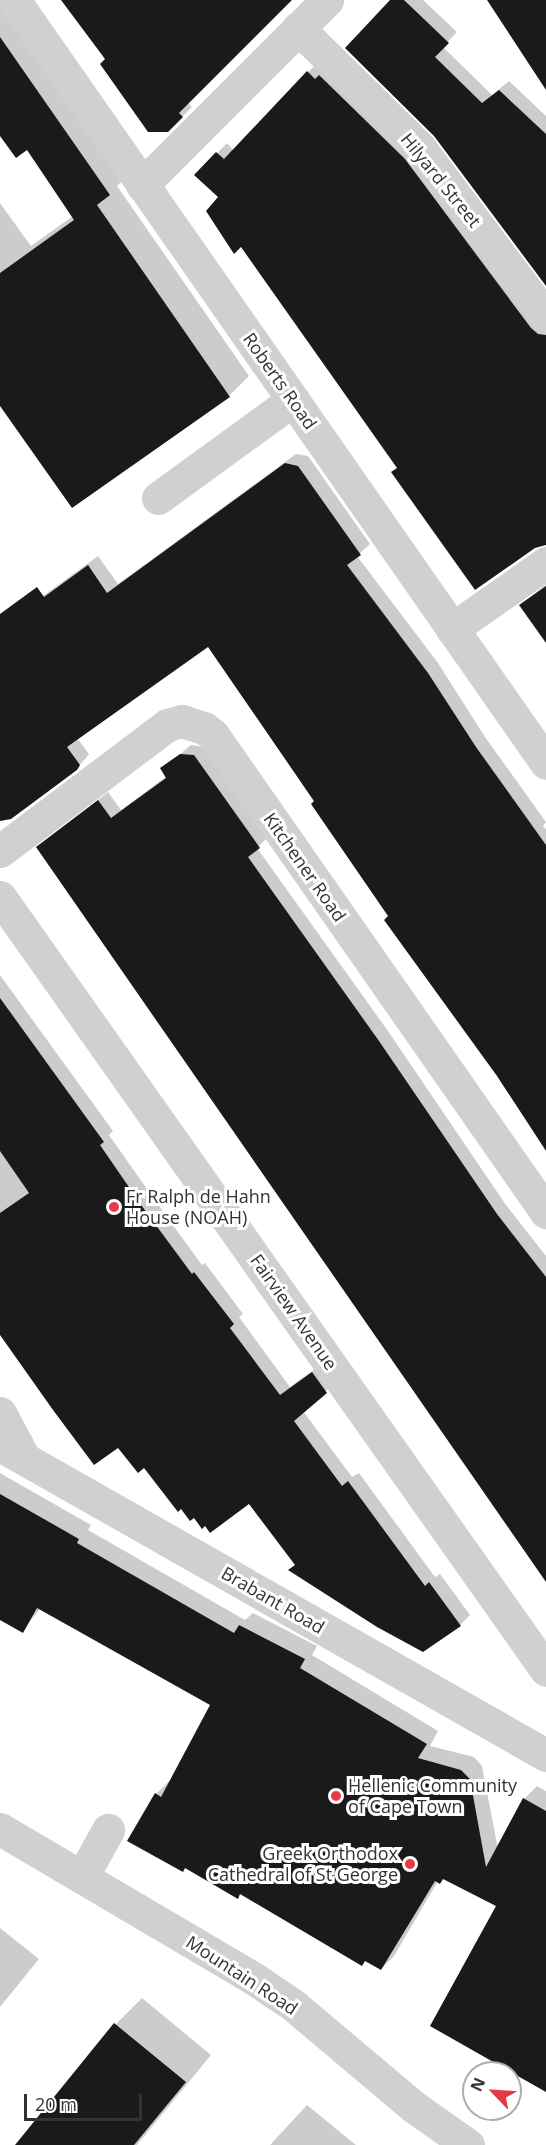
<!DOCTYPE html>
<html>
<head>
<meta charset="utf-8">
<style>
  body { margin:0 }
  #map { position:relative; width:546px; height:2145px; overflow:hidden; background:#fff; font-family:"Open Sans",sans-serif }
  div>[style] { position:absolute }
  .shadow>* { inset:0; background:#0003 }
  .building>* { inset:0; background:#1a1a1a }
  .minor>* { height:33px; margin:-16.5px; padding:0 16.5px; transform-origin:16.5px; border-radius:16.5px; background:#d0d0d0 }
  .dots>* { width:16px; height:16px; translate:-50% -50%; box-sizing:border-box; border:3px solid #fff; border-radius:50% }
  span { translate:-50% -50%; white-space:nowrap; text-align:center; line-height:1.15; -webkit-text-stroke:6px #fff; paint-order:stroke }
  .street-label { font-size:18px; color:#333 }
  .poi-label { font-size:18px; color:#333 }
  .left { translate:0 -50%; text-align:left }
  .right { translate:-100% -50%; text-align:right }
  .north { position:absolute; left:462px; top:2061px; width:60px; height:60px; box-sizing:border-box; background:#fff; border:2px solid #adadad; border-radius:50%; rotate:295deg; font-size:16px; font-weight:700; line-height:24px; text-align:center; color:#333 }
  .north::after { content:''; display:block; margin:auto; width:21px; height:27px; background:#e63946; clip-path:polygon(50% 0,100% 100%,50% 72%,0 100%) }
  .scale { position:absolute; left:24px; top:2094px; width:118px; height:27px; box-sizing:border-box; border:3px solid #333; border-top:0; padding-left:8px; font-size:18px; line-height:21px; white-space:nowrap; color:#333; -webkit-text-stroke:4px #fff; paint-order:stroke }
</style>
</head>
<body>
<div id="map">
  <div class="shadow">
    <i style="clip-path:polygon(0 0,129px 174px,117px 186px,249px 376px,229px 396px,0 403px,0 203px,31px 246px,73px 216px,28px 148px,0 133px)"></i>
    <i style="clip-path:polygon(63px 0,290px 0,188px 103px,192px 107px,168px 131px,107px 59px)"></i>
    <i style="clip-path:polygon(392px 0,423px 0,457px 32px,443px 47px,492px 95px,509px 81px,546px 116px,546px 283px)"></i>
    <i style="clip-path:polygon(317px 63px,414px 150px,546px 324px,546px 543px,398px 467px,220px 197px,196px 175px,227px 143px,234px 151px)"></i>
    <i style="clip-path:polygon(296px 454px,308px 456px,370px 544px,357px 556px,438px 663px,485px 737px,546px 822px,543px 826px,546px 829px,546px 1145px,208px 645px,77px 738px,89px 754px,86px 758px,76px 769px,0 818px,0 627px,98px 556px,118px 584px)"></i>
    <i style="clip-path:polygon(546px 584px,546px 640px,521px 605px)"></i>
    <i style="clip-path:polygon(191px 745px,204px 747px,268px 837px,257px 848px,388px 1031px,506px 1205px,546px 1256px,546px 1578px,38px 848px,108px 792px,121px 810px,167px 776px,162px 769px)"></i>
    <i style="clip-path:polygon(0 975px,113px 1131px,109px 1135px,154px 1199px,202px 1265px,205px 1263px,243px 1314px,239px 1317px,290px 1387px,323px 1363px,336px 1382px,303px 1411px,352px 1477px,359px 1473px,435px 1577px,440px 1574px,470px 1615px,460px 1625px,291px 1569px,296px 1564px,250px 1502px,206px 1524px,194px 1516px,145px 1465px,118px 1446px,0 1331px)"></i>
    <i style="clip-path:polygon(0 1473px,91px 1525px,88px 1530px,245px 1620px,253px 1613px,317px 1646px,312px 1655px,438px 1731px,430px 1746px,474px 1757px,482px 1766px,498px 1849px,524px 1799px,537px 1786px,546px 1791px,546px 2091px,498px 1906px,444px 1878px,438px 1881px,394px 1956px,381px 1969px,241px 1893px,237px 1897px,156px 1794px,169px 1781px,171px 1782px,212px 1704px,40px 1609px,22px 1631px,0 1618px)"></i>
    <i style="clip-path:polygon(0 1928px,39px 1959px,0 2007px)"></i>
    <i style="clip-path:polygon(142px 1998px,211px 2055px,137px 2145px,17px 2145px,116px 2024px)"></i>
    <i style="clip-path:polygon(307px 2105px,356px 2145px,270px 2145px)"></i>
  </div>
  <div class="building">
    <i style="clip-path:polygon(61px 0,292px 0,179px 113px,183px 117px,168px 132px,148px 132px,100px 64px,105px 59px)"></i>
    <i style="clip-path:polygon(390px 0,404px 0,449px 43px,435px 57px,482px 103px,499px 90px,546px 134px,546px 286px,434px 136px,345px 48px)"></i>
    <i style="clip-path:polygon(487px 0,546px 0,546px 90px)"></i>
    <i style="clip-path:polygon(0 37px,110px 195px,97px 205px,230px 397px,72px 508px,0 406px,0 273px,74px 220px,27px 150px,16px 158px,0 136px)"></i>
    <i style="clip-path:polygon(307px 71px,315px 79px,319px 75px,405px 159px,531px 328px,538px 334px,546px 335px,546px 545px,535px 548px,475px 590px,391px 472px,397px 468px,241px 247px,234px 254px,206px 211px,218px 197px,194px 175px,216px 152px,224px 159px)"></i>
    <i style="clip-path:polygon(285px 463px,298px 466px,361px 555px,347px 565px,428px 673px,476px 747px,546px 845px,546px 1151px,497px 1076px,384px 920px,388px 916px,311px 804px,314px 801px,208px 647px,67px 747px,80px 765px,77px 770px,11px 819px,0 821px,0 614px,37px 587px,44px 597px,88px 565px,107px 593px)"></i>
    <i style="clip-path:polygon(546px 586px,546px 643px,519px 605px)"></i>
    <i style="clip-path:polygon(180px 754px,194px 755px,260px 848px,248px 857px,379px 1041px,497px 1214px,546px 1277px,546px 1582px,36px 847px,98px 800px,111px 818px,166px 778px,160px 768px)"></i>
    <i style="clip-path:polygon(0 998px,104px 1142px,100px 1145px,144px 1209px,192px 1274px,194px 1272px,234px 1324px,230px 1328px,280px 1395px,312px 1372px,327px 1393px,294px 1421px,342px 1486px,348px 1481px,425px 1586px,429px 1582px,461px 1626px,423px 1652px,377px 1627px,288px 1570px,295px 1565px,249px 1504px,210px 1533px,205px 1526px,202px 1529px,194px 1518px,190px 1521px,181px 1509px,178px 1512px,144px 1468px,138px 1473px,118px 1448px,94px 1465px,53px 1410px,0 1335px,0 1213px,29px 1193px,0 1151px)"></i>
    <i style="clip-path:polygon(0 1494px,79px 1539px,77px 1543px,234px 1633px,239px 1625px,305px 1659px,300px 1668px,427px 1744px,418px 1758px,461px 1770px,470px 1779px,486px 1867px,523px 1798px,546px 1811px,546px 2092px,430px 2026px,496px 1906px,443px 1879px,440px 1884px,435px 1881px,381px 1970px,365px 1961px,362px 1966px,240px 1894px,238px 1899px,185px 1868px,183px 1872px,127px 1841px,155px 1793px,161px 1797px,210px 1705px,37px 1608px,23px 1633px,0 1620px)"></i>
    <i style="clip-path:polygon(114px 2023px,186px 2082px,134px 2145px,15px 2145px)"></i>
  </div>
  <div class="minor">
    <i style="left:14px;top:0;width:930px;rotate:55.11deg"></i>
    <i style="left:298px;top:28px;width:170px;rotate:44.5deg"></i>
    <i style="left:419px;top:147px;width:212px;rotate:53.2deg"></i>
    <i style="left:142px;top:185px;width:262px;rotate:-45deg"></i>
    <i style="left:158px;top:498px;width:167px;rotate:-36deg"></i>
    <i style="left:452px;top:629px;width:115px;rotate:-35.1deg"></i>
    <i style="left:0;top:851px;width:209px;rotate:-37deg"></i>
    <i style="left:167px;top:725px;width:16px;rotate:-15deg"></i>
    <i style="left:182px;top:721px;width:23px;rotate:18deg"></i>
    <i style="left:204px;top:728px;width:11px;rotate:38deg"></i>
    <i style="left:213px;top:735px;width:582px;rotate:55.08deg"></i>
    <i style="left:0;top:897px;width:946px;rotate:54.76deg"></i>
    <i style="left:0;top:1413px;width:51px;rotate:61.9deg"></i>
    <i style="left:0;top:1445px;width:628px;rotate:29.59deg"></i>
    <i style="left:0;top:1829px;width:297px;rotate:30.5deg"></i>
    <i style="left:256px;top:1980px;width:45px;rotate:34deg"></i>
    <i style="left:293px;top:2005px;width:158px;rotate:40.1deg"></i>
    <i style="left:414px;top:2107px;width:66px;rotate:35.1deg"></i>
    <i style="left:82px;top:1877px;width:54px;rotate:-61deg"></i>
  </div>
  <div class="dots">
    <i style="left:114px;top:1207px;background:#e63946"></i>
    <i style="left:336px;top:1796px;background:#e63946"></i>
    <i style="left:410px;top:1864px;background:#e63946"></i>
  </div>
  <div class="street-label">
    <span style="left:441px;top:180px;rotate:51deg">Hilyard Street</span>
    <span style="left:280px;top:381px;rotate:55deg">Roberts Road</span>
    <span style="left:305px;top:867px;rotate:55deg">Kitchener Road</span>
    <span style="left:294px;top:1312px;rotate:55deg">Fairview Avenue</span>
    <span style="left:273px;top:1600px;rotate:30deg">Brabant Road</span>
    <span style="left:242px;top:1975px;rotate:33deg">Mountain Road</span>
  </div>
  <div class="poi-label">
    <span class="left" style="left:126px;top:1207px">Fr Ralph de Hahn<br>House (NOAH)</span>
    <span class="left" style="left:348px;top:1796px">Hellenic Community<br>of Cape Town</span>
    <span class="right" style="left:398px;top:1864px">Greek Orthodox<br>Cathedral of St George</span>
  </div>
  <div class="north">N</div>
  <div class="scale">20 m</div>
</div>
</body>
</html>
